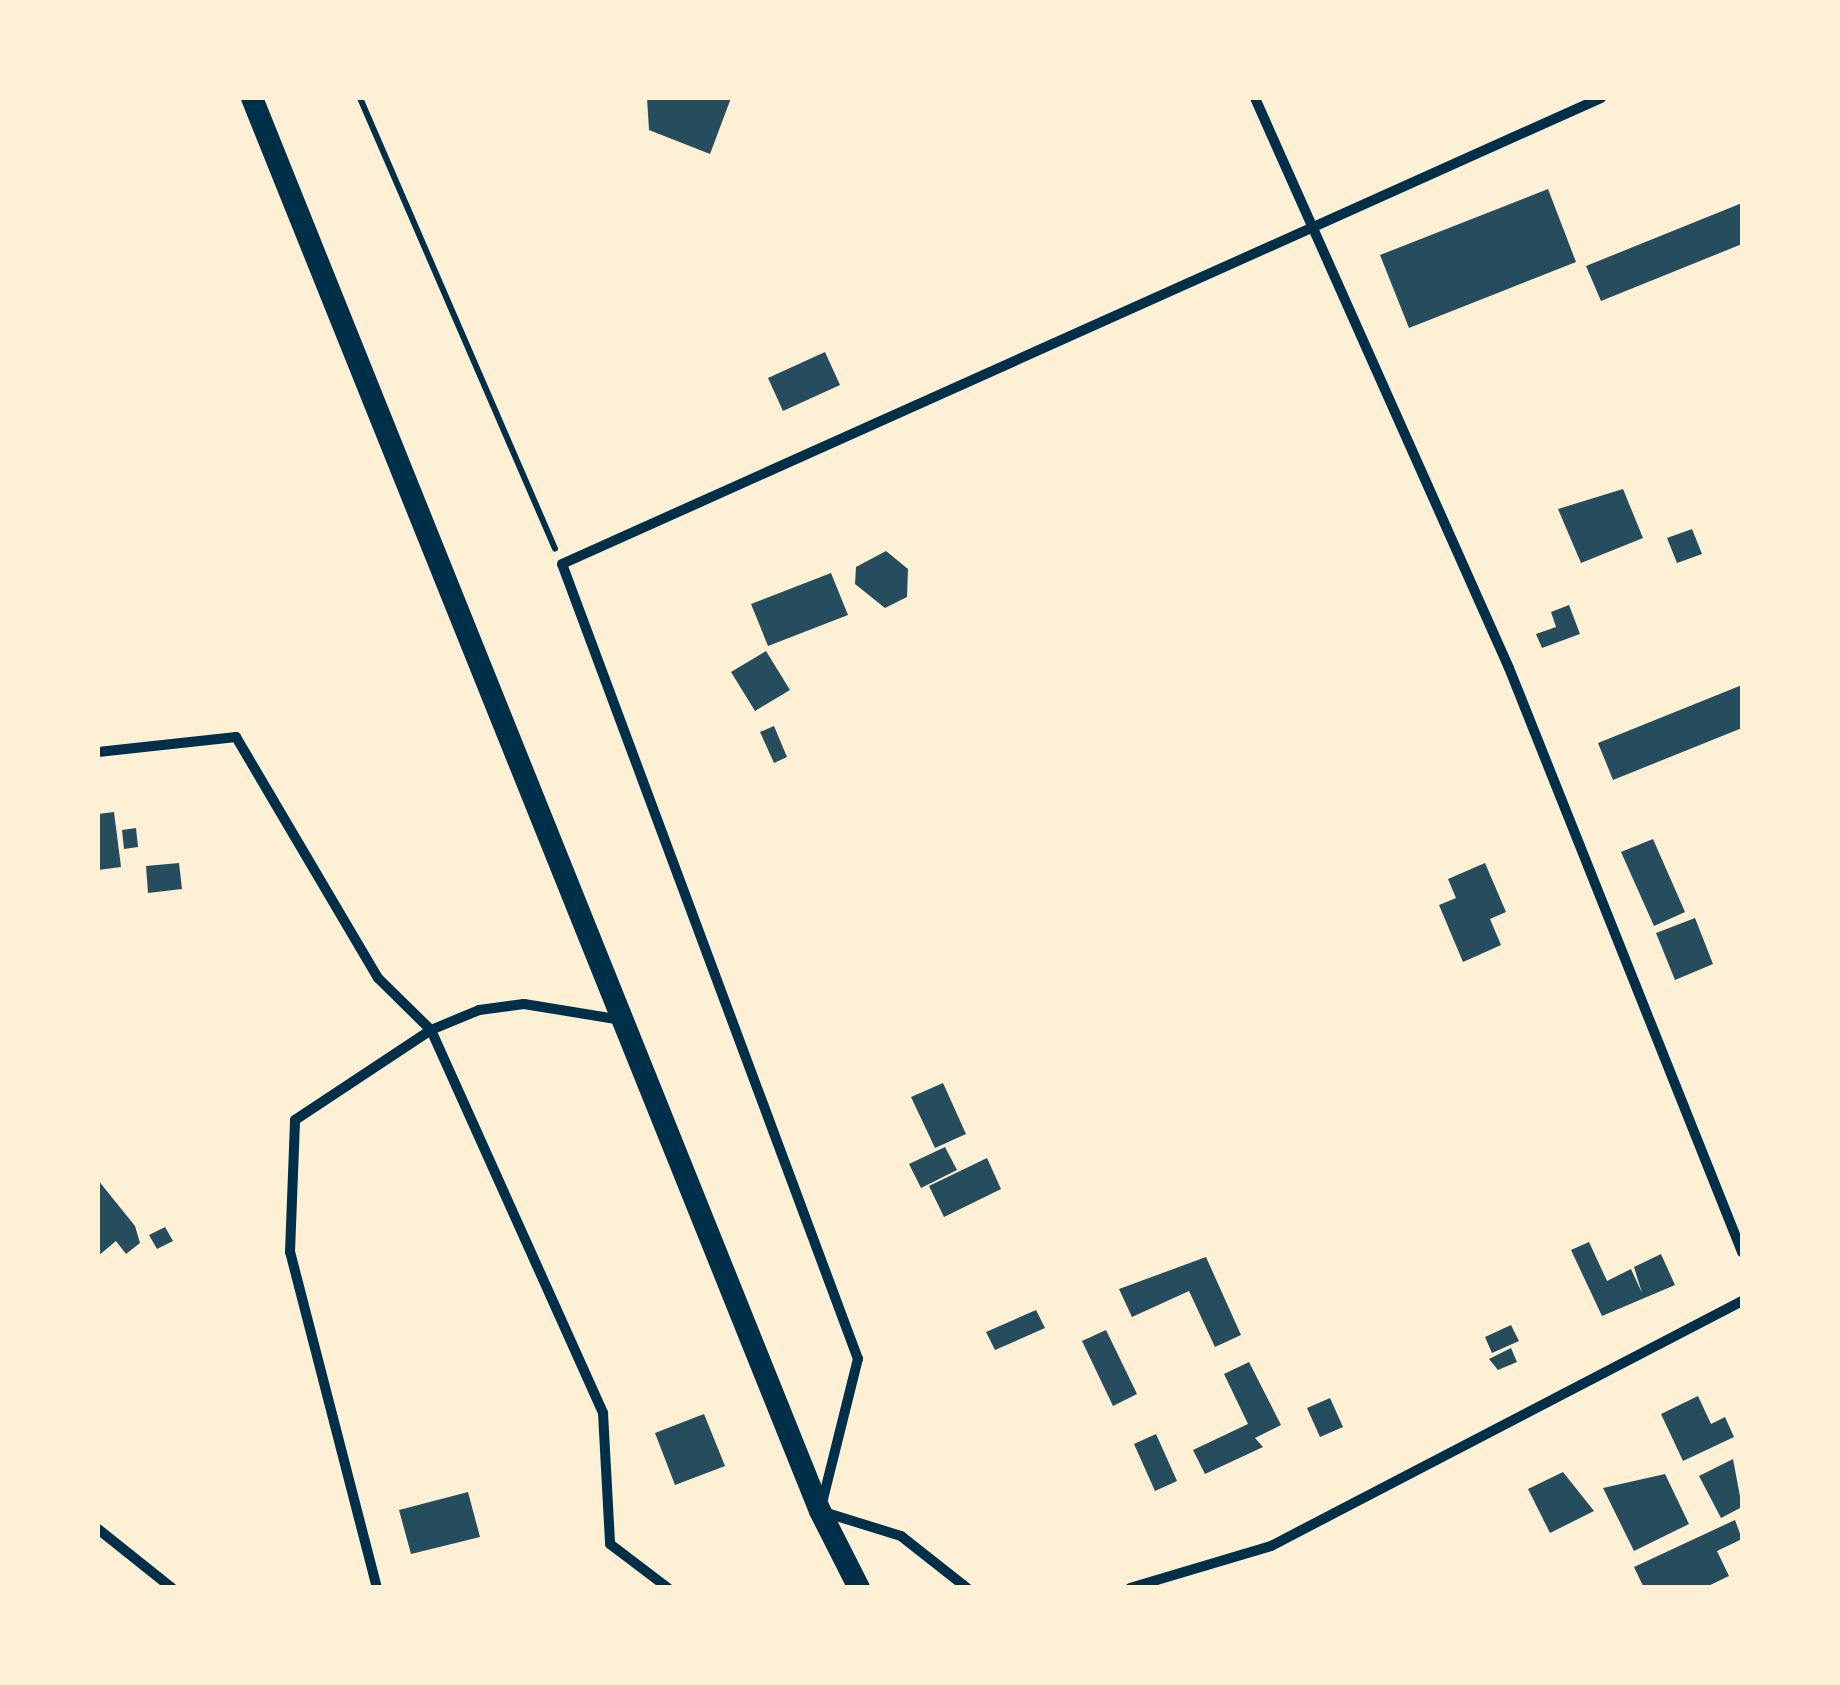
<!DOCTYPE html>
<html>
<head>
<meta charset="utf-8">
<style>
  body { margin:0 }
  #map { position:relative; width:1840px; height:1685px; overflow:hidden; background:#fdf0d5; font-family:"Noto Serif",serif }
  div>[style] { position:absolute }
  .building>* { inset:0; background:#264d5e }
  .path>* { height:6px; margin:-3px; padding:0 3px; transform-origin:3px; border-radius:3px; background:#003049 }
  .minor>* { height:10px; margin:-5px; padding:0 5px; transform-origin:5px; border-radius:5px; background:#003049 }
  .primary>* { height:22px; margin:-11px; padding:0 11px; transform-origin:11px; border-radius:11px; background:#003049 }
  span { translate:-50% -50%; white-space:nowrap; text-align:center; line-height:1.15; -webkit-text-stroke:8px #fdf0d5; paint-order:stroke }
  .frame { position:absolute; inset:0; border:100px solid #fdf0d5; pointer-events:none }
</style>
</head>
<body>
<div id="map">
  <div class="building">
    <i style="clip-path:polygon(647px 98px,731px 98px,710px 154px,649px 130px)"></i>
    <i style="clip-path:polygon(1548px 189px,1576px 262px,1409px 328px,1380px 255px)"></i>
    <i style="clip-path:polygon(1742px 203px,1742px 244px,1601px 301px,1586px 266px)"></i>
    <i style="clip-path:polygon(825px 352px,840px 385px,783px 411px,768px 378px)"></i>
    <i style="clip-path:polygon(1623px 489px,1643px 538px,1581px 563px,1558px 509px)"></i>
    <i style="clip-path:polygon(1692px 529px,1702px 554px,1677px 563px,1667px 538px)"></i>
    <i style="clip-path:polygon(886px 551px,908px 569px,907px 597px,885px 608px,855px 584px,856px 567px)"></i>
    <i style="clip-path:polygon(831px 573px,848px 615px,768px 646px,751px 604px)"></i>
    <i style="clip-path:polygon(1569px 605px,1580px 634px,1542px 648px,1536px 634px,1556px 627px,1551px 612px)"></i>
    <i style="clip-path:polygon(766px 651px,790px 690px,755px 711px,731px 672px)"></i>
    <i style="clip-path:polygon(1742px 685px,1742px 728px,1613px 780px,1598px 743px)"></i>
    <i style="clip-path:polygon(774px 726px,787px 757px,774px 763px,760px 732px)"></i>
    <i style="clip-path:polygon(114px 812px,121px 867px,98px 870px,98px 814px)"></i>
    <i style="clip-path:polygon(136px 828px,138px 847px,124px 849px,122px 830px)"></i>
    <i style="clip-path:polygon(1653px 839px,1685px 912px,1654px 926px,1621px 852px)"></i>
    <i style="clip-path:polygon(179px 863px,182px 889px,148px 893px,146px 866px)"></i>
    <i style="clip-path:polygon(1485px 863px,1506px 912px,1490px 919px,1501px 945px,1463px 962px,1439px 905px,1456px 898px,1448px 879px)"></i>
    <i style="clip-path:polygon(1695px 918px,1713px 964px,1675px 980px,1656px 933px)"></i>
    <i style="clip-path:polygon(943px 1083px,966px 1134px,935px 1148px,911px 1097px)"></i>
    <i style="clip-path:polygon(945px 1147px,957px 1170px,921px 1188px,909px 1164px)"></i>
    <i style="clip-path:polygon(987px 1158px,1001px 1189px,944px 1217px,929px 1186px)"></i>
    <i style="clip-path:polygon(98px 1180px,135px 1226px,140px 1243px,126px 1254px,116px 1241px,98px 1256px)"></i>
    <i style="clip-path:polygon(165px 1227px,173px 1241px,157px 1249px,149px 1235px)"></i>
    <i style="clip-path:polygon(1589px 1242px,1607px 1281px,1631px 1269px,1642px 1293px,1634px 1267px,1661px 1254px,1675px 1285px,1602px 1316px,1571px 1250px)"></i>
    <i style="clip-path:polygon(1206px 1257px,1241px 1335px,1215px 1347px,1189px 1291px,1132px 1317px,1119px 1289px)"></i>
    <i style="clip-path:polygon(1036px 1310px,1045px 1328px,995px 1350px,986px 1332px)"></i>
    <i style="clip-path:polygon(1511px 1325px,1519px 1341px,1492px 1353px,1485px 1337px)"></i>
    <i style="clip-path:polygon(1106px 1330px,1137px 1394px,1113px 1406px,1082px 1341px)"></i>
    <i style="clip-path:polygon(1511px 1348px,1517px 1362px,1498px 1370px,1489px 1359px)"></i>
    <i style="clip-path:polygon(1249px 1362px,1281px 1425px,1255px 1438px,1263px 1447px,1205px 1474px,1193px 1450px,1248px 1424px,1224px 1374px)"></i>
    <i style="clip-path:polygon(1698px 1396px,1711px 1424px,1725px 1417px,1734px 1437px,1683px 1461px,1661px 1414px)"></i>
    <i style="clip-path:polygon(1330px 1398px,1343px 1427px,1320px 1437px,1307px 1408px)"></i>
    <i style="clip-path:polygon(704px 1414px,725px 1466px,675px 1485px,655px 1433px)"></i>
    <i style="clip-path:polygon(1156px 1434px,1177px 1481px,1155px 1491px,1134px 1444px)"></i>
    <i style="clip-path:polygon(1733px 1459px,1742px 1507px,1721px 1518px,1699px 1476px)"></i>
    <i style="clip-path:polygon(1563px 1472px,1594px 1511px,1550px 1533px,1528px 1489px)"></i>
    <i style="clip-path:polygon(1665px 1474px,1689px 1524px,1634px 1551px,1603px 1488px)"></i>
    <i style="clip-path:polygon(468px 1492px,480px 1537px,411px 1554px,399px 1510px)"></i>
    <i style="clip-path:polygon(1735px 1520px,1742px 1539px,1717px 1551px,1729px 1576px,1704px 1588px,1644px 1588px,1634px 1567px)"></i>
  </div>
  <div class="path">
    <i style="left:360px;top:98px;width:491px;rotate:66.6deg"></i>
  </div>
  <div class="minor">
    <i style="left:1255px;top:98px;width:624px;rotate:65.98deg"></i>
    <i style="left:1509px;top:668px;width:629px;rotate:68.25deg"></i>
    <i style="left:98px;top:752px;width:139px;rotate:-6.2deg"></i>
    <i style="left:236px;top:737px;width:280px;rotate:59.5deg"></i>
    <i style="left:378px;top:978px;width:74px;rotate:44.5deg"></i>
    <i style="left:431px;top:1030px;width:420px;rotate:65.8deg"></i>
    <i style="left:603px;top:1413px;width:131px;rotate:86.9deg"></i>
    <i style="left:610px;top:1544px;width:73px;rotate:37.2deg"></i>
    <i style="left:98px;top:1529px;width:95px;rotate:38.6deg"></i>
    <i style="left:377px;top:1588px;width:347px;rotate:-104.5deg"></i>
    <i style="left:290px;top:1252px;width:132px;rotate:-87.8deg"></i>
    <i style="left:295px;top:1120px;width:163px;rotate:-33.5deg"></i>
    <i style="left:431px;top:1030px;width:52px;rotate:-22.6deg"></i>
    <i style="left:479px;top:1010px;width:45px;rotate:-7.6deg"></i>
    <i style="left:524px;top:1004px;width:99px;rotate:9.3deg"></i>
    <i style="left:967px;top:1588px;width:84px;rotate:-141.8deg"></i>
    <i style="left:901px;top:1536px;width:85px;rotate:-162.8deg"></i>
    <i style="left:820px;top:1511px;width:157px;rotate:-76deg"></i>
    <i style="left:858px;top:1359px;width:848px;rotate:-110.42deg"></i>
    <i style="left:562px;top:564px;width:1139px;rotate:-24.16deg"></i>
    <i style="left:1130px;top:1588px;width:147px;rotate:-16.6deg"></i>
    <i style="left:1271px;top:1546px;width:531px;rotate:-27.48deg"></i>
  </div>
  <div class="primary">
    <i style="left:252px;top:98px;width:1523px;rotate:68.1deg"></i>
    <i style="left:820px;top:1511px;width:86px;rotate:63.1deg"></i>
  </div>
  <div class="frame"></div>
</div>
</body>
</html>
